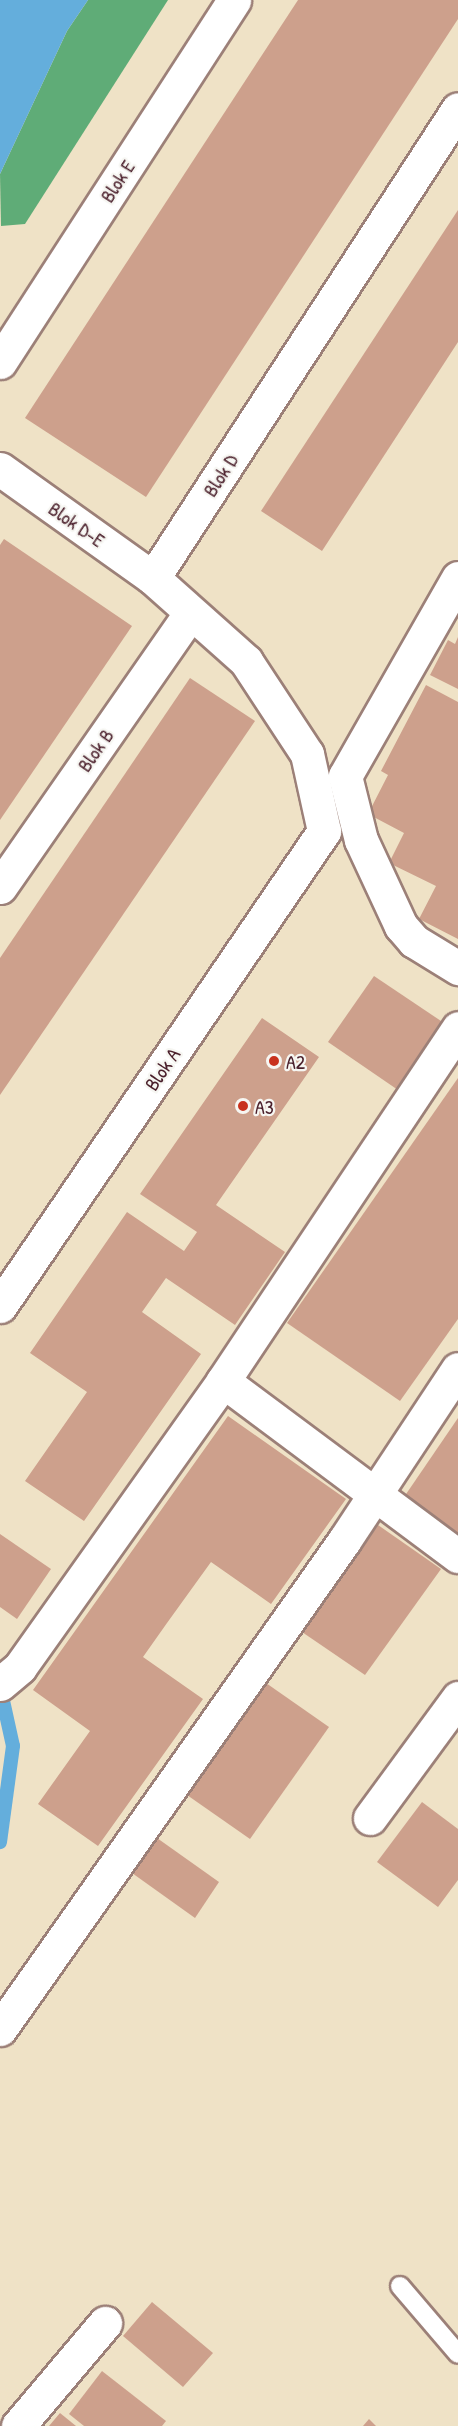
<!DOCTYPE html>
<html>
<head>
<meta charset="utf-8">
<style>
  body { margin:0 }
  #map { position:relative; width:458px; height:2426px; overflow:hidden; background:#efe2c6; font-family:"Patrick Hand",sans-serif }
  div>[style] { position:absolute }
  .forest>* { inset:0; background:#5fac77 }
  .water>* { inset:0; background:#64aedc }
  .stream>* { height:14px; margin:-7px; padding:0 7px; transform-origin:7px; border-radius:7px; background:#64aedc }
  .building>* { inset:0; background:#cda08c }
  .roads { filter:drop-shadow(2px 0 #9c8078) drop-shadow(-2px 0 #9c8078) drop-shadow(0 2px #9c8078) drop-shadow(0 -2px #9c8078) }
  .lane>* { height:18px; margin:-9px; padding:0 9px; transform-origin:9px; border-radius:9px; background:#fff }
  .street>* { height:33px; margin:-16.5px; padding:0 16.5px; transform-origin:16.5px; border-radius:16.5px; background:#fff }
  .dots>* { width:16px; height:16px; translate:-50% -50%; box-sizing:border-box; border:3px solid #f6f6f2; border-radius:50% }
  span { translate:-50% -50%; white-space:nowrap; text-align:center; line-height:1.15; -webkit-text-stroke:4.5px #f6f6f2; paint-order:stroke }
  .street-label { font-size:20px; color:#4a1f2b }
  .poi-label { font-size:20px; color:#4a1f2b }
  .left { translate:0 -50%; text-align:left }
</style>
</head>
<body>
<div id="map">
  <div class="forest">
    <i style="clip-path:polygon(88px 0,168px 0,25px 224px,1px 226px,0 174px,67px 31px)"></i>
  </div>
  <div class="water">
    <i style="clip-path:polygon(0 0,88px 0,67px 31px,0 174px)"></i>
  </div>
  <div class="stream">
    <i style="left:0;top:1687px;width:60px;rotate:77.6deg"></i>
    <i style="left:13px;top:1746px;width:97px;rotate:97.7deg"></i>
  </div>
  <div class="building">
    <i style="clip-path:polygon(298px 0,458px 0,458px 19px,146px 497px,25px 418px)"></i>
    <i style="clip-path:polygon(458px 210px,458px 342px,322px 551px,261px 511px)"></i>
    <i style="clip-path:polygon(4px 539px,132px 626px,0 820px,0 545px)"></i>
    <i style="clip-path:polygon(458px 637px,458px 689px,430px 675px,448px 640px,455px 644px)"></i>
    <i style="clip-path:polygon(190px 678px,255px 721px,0 1095px,0 958px)"></i>
    <i style="clip-path:polygon(426px 685px,458px 702px,458px 939px,419px 919px,436px 886px,389px 863px,404px 833px,368px 814px,388px 775px,381px 771px)"></i>
    <i style="clip-path:polygon(374px 976px,444px 1023px,398px 1090px,328px 1042px)"></i>
    <i style="clip-path:polygon(262px 1018px,319px 1057px,216px 1205px,285px 1252px,235px 1325px,166px 1278px,142px 1312px,201px 1354px,84px 1521px,25px 1481px,87px 1392px,30px 1353px,127px 1212px,184px 1251px,197px 1232px,140px 1194px)"></i>
    <i style="clip-path:polygon(458px 1078px,458px 1319px,400px 1401px,287px 1323px)"></i>
    <i style="clip-path:polygon(228px 1416px,346px 1499px,271px 1604px,211px 1562px,167px 1623px,143px 1657px,203px 1699px,98px 1846px,38px 1804px,90px 1731px,33px 1690px)"></i>
    <i style="clip-path:polygon(458px 1418px,458px 1538px,402px 1500px)"></i>
    <i style="clip-path:polygon(378px 1525px,441px 1569px,365px 1675px,302px 1632px)"></i>
    <i style="clip-path:polygon(0 1534px,51px 1569px,17px 1619px,0 1607px)"></i>
    <i style="clip-path:polygon(266px 1683px,329px 1727px,250px 1839px,187px 1795px)"></i>
    <i style="clip-path:polygon(422px 1802px,458px 1829px,458px 1880px,438px 1907px,377px 1862px)"></i>
    <i style="clip-path:polygon(157px 1838px,219px 1882px,195px 1918px,132px 1873px)"></i>
    <i style="clip-path:polygon(152px 2302px,213px 2353px,183px 2387px,123px 2336px)"></i>
    <i style="clip-path:polygon(102px 2371px,166px 2421px,162px 2426px,84px 2426px,69px 2414px)"></i>
    <i style="clip-path:polygon(60px 2413px,76px 2426px,49px 2426px)"></i>
    <i style="clip-path:polygon(369px 2419px,376px 2426px,363px 2426px)"></i>
  </div>
  <div class="roads">
    <div class="lane">
      <i style="left:400px;top:2286px;width:89px;rotate:49.5deg"></i>
    </div>
    <div class="street">
      <i style="left:0;top:362px;width:431px;rotate:-57.1deg"></i>
      <i style="left:0;top:469px;width:188px;rotate:35.5deg"></i>
      <i style="left:458px;top:578px;width:228px;rotate:119.7deg"></i>
      <i style="left:345px;top:776px;width:66px;rotate:76deg"></i>
      <i style="left:361px;top:840px;width:95px;rotate:65.1deg"></i>
      <i style="left:401px;top:926px;width:20px;rotate:49deg"></i>
      <i style="left:414px;top:941px;width:52px;rotate:31.5deg"></i>
      <i style="left:0;top:887px;width:333px;rotate:-55.2deg"></i>
      <i style="left:0;top:1306px;width:575px;rotate:-55.7deg"></i>
      <i style="left:324px;top:831px;width:79px;rotate:-102.4deg"></i>
      <i style="left:307px;top:754px;width:111px;rotate:-123.3deg"></i>
      <i style="left:246px;top:661px;width:125px;rotate:-138.3deg"></i>
      <i style="left:153px;top:578px;width:559px;rotate:-56.96deg"></i>
      <i style="left:223px;top:1381px;width:293px;rotate:36.7deg"></i>
      <i style="left:0;top:1684px;width:26px;rotate:-40deg"></i>
      <i style="left:20px;top:1667px;width:351px;rotate:-54.6deg"></i>
      <i style="left:223px;top:1381px;width:424px;rotate:-56.3deg"></i>
      <i style="left:370px;top:1818px;width:149px;rotate:-53.7deg"></i>
      <i style="left:0;top:2029px;width:597px;rotate:-54.82deg"></i>
      <i style="left:344px;top:1541px;width:206px;rotate:-56.5deg"></i>
      <i style="left:18px;top:2426px;width:135px;rotate:-49.8deg"></i>
    </div>
  </div>
  <div class="dots">
    <i style="left:274px;top:1061px;background:#c8321e"></i>
    <i style="left:243px;top:1106px;background:#c8321e"></i>
  </div>
  <div class="street-label">
    <span style="left:117px;top:181px;rotate:-57deg">Blok E</span>
    <span style="left:220px;top:475px;rotate:-57deg">Blok D</span>
    <span style="left:77px;top:524px;rotate:35deg">Blok D-E</span>
    <span style="left:95px;top:750px;rotate:-55deg">Blok B</span>
    <span style="left:162px;top:1069px;rotate:-56deg">Blok A</span>
  </div>
  <div class="poi-label">
    <span class="left" style="left:286px;top:1061px">A2</span>
    <span class="left" style="left:255px;top:1106px">A3</span>
  </div>
</div>
</body>
</html>
